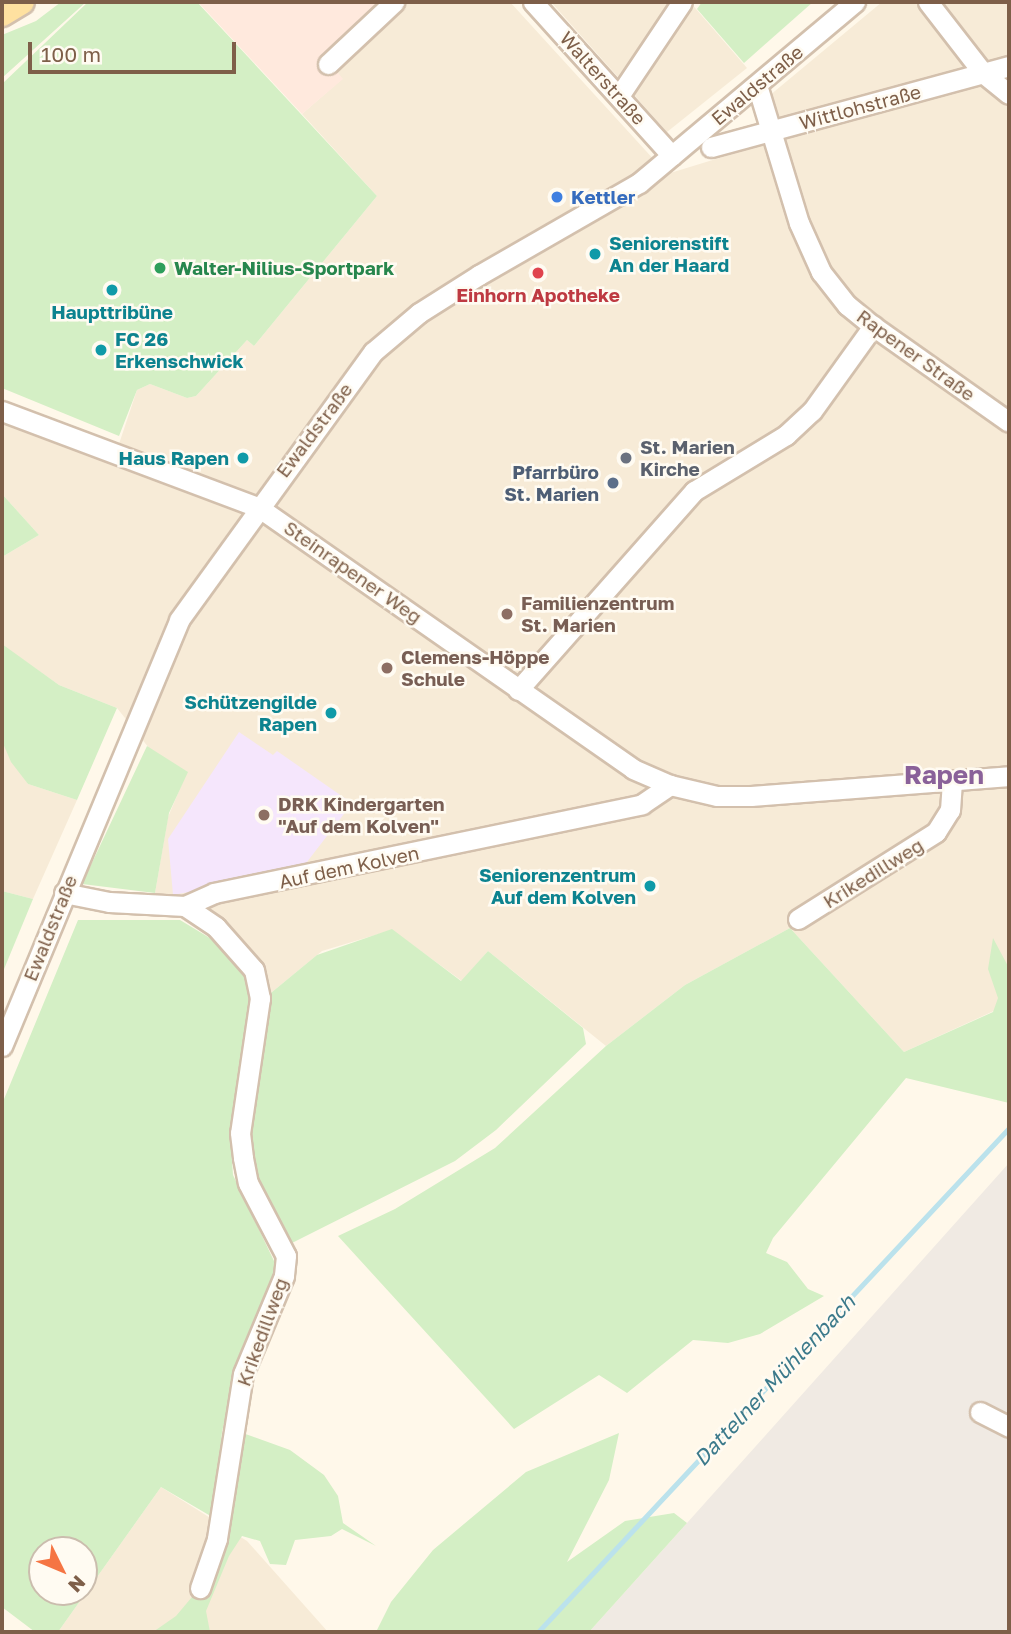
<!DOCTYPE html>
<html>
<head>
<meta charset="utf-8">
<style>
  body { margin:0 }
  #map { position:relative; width:1011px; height:1634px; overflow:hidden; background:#fff8ea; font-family:"Golos Text",sans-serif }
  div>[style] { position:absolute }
  .residential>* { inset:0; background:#f7ebd7 }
  .commercial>* { inset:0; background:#ffe9dd }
  .industrial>* { inset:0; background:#f0eae3 }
  .education>* { inset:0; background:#f5e6fc }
  .green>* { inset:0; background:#d4efc5 }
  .stream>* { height:4.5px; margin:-2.25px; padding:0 2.25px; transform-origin:2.25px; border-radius:2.25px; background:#bbe2ec }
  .roads { filter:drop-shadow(2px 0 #d3c0ad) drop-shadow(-2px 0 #d3c0ad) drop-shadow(0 2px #d3c0ad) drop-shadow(0 -2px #d3c0ad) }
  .minor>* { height:19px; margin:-9.5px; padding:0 9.5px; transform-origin:9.5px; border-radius:9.5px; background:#fff }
  .major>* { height:24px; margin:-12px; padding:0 12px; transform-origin:12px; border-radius:12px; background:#ffe1a0 }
  .dots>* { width:19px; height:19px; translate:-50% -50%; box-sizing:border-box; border:4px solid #fffbf2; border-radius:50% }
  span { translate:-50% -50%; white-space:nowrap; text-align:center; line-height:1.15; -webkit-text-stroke:5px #fffbf2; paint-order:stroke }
  .street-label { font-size:19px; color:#7e5f49 }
  .shop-label { font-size:19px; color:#366cbe; font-weight:700 }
  .left { translate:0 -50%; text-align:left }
  .culture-label { font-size:19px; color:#0d838f; font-weight:700 }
  .right { translate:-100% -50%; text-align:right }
  .leisure-label { font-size:19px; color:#27864d; font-weight:700 }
  .health-label { font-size:19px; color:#be3a42; font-weight:700 }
  .worship-label { font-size:19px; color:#5b616d; font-weight:700 }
  .service-label { font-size:19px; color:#4e5e75; font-weight:700 }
  .education-label { font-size:19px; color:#785e54; font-weight:700 }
  .water-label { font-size:21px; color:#3c7a8b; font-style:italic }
  .district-label { font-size:26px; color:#8a6199; font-weight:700 }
  .frame { position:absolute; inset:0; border:4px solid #7e5f49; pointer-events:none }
  .north { position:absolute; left:28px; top:1536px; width:70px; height:70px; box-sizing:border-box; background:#fffbf2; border:2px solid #cbbdae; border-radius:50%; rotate:133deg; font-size:19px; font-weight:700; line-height:28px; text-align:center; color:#7e5f49 }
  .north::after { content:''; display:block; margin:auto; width:24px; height:32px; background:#f57543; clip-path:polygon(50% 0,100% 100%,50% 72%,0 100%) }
  .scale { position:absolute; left:28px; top:42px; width:208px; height:32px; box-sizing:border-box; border:4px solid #7e5f49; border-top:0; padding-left:9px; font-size:21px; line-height:24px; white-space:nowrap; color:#7e5f49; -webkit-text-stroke:5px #fffbf2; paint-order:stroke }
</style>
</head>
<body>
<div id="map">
  <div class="residential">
    <i style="clip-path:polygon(407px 2px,510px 2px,667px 174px,781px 139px,769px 96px,882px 2px,1009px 2px,1009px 1004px,904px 1052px,790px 928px,685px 985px,606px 1046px,488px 951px,462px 981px,392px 930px,322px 951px,266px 997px,201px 908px,155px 893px,168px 817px,187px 772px,149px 748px,117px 708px,59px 685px,2px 645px,2px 557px,39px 535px,2px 494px,4px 420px,113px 462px,137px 390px,150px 384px,187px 398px,196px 396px,247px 340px,254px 346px,377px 196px,302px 114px,342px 79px,335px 70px)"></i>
    <i style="clip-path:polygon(551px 2px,690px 2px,747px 68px,667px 132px)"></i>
    <i style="clip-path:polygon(2px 741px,28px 784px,77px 800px,33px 899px,2px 891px)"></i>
    <i style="clip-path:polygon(161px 1487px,247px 1541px,328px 1632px,58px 1632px)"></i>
  </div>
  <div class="commercial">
    <i style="clip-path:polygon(198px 2px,379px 2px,323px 54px,343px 79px,302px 114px)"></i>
  </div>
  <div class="industrial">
    <i style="clip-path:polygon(1009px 1163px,1009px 1632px,589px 1632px,687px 1523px)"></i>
  </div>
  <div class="education">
    <i style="clip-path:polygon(239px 732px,273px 755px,277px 751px,346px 799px,340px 807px,346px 811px,338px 822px,332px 818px,327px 836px,300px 871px,173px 895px,168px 839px)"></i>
  </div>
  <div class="green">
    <i style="clip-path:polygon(61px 2px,86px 2px,2px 78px,2px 35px,36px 21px)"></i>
    <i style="clip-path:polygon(88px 2px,197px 2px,377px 196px,254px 346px,247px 340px,196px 396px,187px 398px,150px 384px,137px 390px,119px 436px,2px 388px,2px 84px)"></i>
    <i style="clip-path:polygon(702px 2px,813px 2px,744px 63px,697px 9px)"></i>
    <i style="clip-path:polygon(2px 494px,39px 535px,2px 557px)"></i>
    <i style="clip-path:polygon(2px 644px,59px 685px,117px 708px,77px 800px,28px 784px,11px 762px,2px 741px)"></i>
    <i style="clip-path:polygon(147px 746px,188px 772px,169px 813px,155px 893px,82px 884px)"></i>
    <i style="clip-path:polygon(2px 891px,33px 899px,2px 974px)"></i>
    <i style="clip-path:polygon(evenodd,78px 920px,180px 920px,233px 952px,256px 997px,230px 1133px,233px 1175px,274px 1261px,274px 1285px,240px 1355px,222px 1432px,214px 1518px,161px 1487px,58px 1632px,35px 1632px,2px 1607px,2px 1104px,78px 920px,42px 1550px,84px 1550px,84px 1592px,42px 1592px,42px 1550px)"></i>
    <i style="clip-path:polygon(790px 928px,904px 1052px,993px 1012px,998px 998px,988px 969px,993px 938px,1009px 968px,1009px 1103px,906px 1078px,773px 1238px,766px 1253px,787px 1262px,808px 1289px,824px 1296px,760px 1334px,728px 1343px,693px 1340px,627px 1393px,599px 1375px,514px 1429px,338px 1236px,395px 1209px,495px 1148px,606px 1046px,685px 985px)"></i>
    <i style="clip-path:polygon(392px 929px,461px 981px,488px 951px,583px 1028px,586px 1044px,496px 1130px,455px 1161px,288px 1245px,252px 1176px,244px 1149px,266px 997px,317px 955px)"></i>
    <i style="clip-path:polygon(237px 1431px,290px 1450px,324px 1475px,338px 1496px,343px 1523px,376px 1546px,342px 1529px,331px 1536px,295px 1540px,286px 1565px,270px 1564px,260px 1541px,242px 1536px,229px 1556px,206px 1611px,210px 1632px,153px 1632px,176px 1616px,213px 1572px)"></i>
    <i style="clip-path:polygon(619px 1433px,609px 1480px,567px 1562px,625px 1521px,674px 1513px,687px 1523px,589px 1632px,376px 1632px,391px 1602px,433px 1550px,526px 1472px)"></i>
  </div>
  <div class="stream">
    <i style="left:538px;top:1632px;width:690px;rotate:-46.94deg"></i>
  </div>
  <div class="roads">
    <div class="minor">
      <i style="left:533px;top:2px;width:207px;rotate:47.9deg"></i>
      <i style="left:928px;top:2px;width:90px;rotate:52.2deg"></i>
      <i style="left:983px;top:73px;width:33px;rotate:39deg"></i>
      <i style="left:328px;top:64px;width:91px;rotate:-43.2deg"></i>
      <i style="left:757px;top:85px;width:144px;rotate:73.1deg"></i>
      <i style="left:799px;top:223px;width:54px;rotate:65.8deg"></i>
      <i style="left:821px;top:272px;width:42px;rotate:51.8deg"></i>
      <i style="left:847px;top:305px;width:33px;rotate:39deg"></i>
      <i style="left:873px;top:326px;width:166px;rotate:35.2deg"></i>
      <i style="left:619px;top:96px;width:113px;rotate:-56.2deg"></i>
      <i style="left:711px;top:147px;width:309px;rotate:-15.2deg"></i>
      <i style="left:2px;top:411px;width:273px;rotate:20.6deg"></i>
      <i style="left:258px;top:507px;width:457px;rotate:34.9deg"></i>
      <i style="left:633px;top:769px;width:40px;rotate:23.4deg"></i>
      <i style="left:670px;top:785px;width:48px;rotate:13.2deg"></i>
      <i style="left:717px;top:796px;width:34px"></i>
      <i style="left:751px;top:796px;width:259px;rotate:-4.4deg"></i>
      <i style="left:518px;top:690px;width:266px;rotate:-48.5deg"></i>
      <i style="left:694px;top:491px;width:108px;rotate:-31.3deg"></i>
      <i style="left:786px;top:435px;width:35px;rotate:-43deg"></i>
      <i style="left:812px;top:411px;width:105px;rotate:-54.3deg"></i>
      <i style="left:64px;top:893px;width:46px;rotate:11.3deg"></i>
      <i style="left:109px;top:902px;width:76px;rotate:3deg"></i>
      <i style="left:185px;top:906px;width:32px;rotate:-24deg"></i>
      <i style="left:214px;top:893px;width:437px;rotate:-11.7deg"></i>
      <i style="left:642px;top:804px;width:34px;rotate:-34deg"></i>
      <i style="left:185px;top:906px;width:37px;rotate:34deg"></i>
      <i style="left:216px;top:927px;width:57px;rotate:48.5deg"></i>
      <i style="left:254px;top:970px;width:29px;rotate:78deg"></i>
      <i style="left:260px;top:998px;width:136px;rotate:98.4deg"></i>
      <i style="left:240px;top:1133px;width:25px;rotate:83deg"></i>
      <i style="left:243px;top:1158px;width:25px;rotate:79deg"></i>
      <i style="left:248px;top:1183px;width:82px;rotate:62.5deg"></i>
      <i style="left:286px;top:1256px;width:20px;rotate:96deg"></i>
      <i style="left:284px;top:1276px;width:106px;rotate:112.7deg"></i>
      <i style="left:243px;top:1374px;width:167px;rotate:99deg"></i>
      <i style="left:217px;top:1539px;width:52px;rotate:109.1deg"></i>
      <i style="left:798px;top:919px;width:163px;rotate:-32.2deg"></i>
      <i style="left:936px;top:832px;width:26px;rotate:-58deg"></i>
      <i style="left:950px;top:810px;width:28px;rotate:-86deg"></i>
      <i style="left:2px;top:1046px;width:461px;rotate:-67.4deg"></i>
      <i style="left:179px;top:620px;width:331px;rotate:-54.1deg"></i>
      <i style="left:373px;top:352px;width:60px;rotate:-40.3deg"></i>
      <i style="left:419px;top:313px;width:71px;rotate:-32.3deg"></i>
      <i style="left:479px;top:275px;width:185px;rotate:-29.9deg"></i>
      <i style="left:639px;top:183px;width:282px;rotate:-40deg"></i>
      <i style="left:980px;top:1412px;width:33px;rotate:27deg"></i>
    </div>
    <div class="major">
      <i style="left:2px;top:14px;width:23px;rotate:-31deg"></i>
    </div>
  </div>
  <div class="dots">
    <i style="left:557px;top:197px;background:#3f7fe0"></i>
    <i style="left:595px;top:254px;background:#0f9aa8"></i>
    <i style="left:160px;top:268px;background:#2e9e5b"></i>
    <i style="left:538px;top:273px;background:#e0444e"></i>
    <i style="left:112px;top:290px;background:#0f9aa8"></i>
    <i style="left:101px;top:350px;background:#0f9aa8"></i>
    <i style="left:243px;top:458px;background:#0f9aa8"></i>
    <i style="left:626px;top:458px;background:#6b7280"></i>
    <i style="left:613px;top:483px;background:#5c6f8a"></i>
    <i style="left:507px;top:614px;background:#8d6e63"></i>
    <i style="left:387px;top:668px;background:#8d6e63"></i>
    <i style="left:331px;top:713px;background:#0f9aa8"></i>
    <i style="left:264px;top:815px;background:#8d6e63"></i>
    <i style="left:650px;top:886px;background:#0f9aa8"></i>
  </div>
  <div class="street-label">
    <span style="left:603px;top:78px;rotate:48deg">Walterstraße</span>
    <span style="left:757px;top:85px;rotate:-40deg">Ewaldstraße</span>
    <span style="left:860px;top:107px;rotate:-15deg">Wittlohstraße</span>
    <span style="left:916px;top:355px;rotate:36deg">Rapener Straße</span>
    <span style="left:314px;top:430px;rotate:-53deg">Ewaldstraße</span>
    <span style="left:353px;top:572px;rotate:35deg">Steinrapener Weg</span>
    <span style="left:349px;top:867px;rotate:-12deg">Auf dem Kolven</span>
    <span style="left:873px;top:873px;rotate:-32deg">Krikedillweg</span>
    <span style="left:50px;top:928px;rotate:-68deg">Ewaldstraße</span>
    <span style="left:262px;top:1332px;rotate:-70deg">Krikedillweg</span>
  </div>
  <div class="shop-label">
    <span class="left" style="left:571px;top:197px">Kettler</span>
  </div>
  <div class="culture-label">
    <span class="left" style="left:609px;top:254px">Seniorenstift<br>An der Haard</span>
    <span style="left:112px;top:312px">Haupttribüne</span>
    <span class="left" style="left:115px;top:350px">FC 26<br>Erkenschwick</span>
    <span class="right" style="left:229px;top:458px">Haus Rapen</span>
    <span class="right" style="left:317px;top:713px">Schützengilde<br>Rapen</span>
    <span class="right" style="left:636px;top:886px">Seniorenzentrum<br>Auf dem Kolven</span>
  </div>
  <div class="leisure-label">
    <span class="left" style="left:174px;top:268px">Walter-Nilius-Sportpark</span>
  </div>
  <div class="health-label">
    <span style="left:538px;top:295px">Einhorn Apotheke</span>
  </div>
  <div class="worship-label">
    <span class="left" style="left:640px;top:458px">St. Marien<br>Kirche</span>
  </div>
  <div class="service-label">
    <span class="right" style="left:599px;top:483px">Pfarrbüro<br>St. Marien</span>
  </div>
  <div class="education-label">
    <span class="left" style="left:521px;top:614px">Familienzentrum<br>St. Marien</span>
    <span class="left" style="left:401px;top:668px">Clemens-Höppe<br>Schule</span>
    <span class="left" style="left:278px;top:815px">DRK Kindergarten<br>"Auf dem Kolven"</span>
  </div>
  <div class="water-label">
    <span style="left:774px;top:1380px;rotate:-47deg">Dattelner Mühlenbach</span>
  </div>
  <div class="district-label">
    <span style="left:944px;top:775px">Rapen</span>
  </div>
  <div class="frame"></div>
  <div class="north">N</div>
  <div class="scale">100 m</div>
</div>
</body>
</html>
